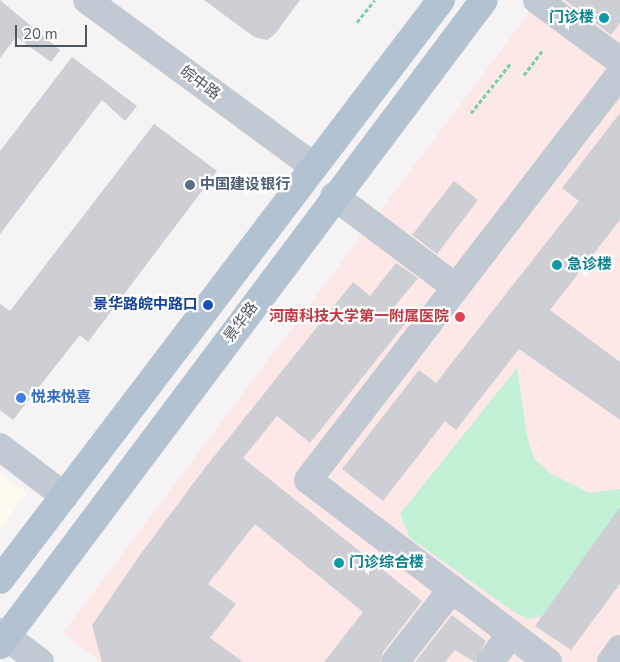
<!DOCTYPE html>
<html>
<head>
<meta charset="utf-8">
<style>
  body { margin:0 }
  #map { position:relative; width:620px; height:662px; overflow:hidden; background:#f5f3f3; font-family:"Nunito Sans","Noto Sans SC",sans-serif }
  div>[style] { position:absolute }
  .commercial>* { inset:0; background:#fdf9ef }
  .medical>* { inset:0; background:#fce8e6 }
  .green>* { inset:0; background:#c3f1d5 }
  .building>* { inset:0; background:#cdcfd5 }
  .path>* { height:3px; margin-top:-1.5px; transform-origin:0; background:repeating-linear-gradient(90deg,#7ad0a6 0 4px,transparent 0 6.5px) }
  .minor>* { height:28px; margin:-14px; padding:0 14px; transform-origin:14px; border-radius:14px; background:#c1cad2 }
  .major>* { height:28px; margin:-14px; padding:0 14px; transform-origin:14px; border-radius:14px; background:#b3c2d1 }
  .dots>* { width:14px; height:14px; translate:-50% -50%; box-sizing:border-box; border:2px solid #fff; border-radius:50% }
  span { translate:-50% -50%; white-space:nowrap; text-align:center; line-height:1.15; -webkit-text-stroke:4.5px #fff; paint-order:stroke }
  .culture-label { font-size:15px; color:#0d838f; font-weight:700 }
  .right { translate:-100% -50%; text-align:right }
  .left { translate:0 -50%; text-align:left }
  .street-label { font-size:15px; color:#4a5661 }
  .service-label { font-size:15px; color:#4e5e75; font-weight:700 }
  .transit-label { font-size:15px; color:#164399; font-weight:700 }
  .health-label { font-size:15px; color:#be3a42; font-weight:700 }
  .shop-label { font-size:15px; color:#366cbe; font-weight:700 }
  .scale { position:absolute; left:15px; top:25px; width:72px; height:22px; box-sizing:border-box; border:2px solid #4a5661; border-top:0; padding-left:6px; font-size:15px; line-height:18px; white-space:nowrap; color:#4a5661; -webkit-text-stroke:4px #fff; paint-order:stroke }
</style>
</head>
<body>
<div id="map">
  <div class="commercial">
    <i style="clip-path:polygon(0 473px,26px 493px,0 529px)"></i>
  </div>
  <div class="medical">
    <i style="clip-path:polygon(539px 0,620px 0,620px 662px,101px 662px,63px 633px)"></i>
  </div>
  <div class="green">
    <i style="clip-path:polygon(517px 368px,527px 436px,534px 458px,551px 474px,590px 493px,620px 489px,620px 509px,542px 616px,529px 619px,517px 614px,410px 538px,400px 514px)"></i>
  </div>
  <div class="building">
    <i style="clip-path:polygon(0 0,60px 50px,51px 62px,16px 37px,0 58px)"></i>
    <i style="clip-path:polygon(204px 0,300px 0,275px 34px,267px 40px,254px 37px)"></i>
    <i style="clip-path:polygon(565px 0,620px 0,620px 23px,611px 35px)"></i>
    <i style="clip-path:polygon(72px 57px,137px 106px,125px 121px,102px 100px,0 234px,0 151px)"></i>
    <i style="clip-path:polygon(620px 113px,620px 220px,550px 310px,620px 362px,620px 420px,519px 349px,456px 430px,445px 421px,383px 501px,342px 469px,419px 370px,436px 383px,579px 201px,562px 188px)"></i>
    <i style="clip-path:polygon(154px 124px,217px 171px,88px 342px,80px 335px,13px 420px,0 410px,0 304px,10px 311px)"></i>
    <i style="clip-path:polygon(454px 181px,478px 200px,437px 254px,412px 235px)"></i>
    <i style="clip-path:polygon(396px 263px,418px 278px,390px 312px,405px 324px,310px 443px,277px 416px,243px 458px,422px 601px,383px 652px,380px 662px,324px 662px,363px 612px,255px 524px,208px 584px,236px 604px,210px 638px,243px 662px,102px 662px,92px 625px,140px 555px,204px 469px,353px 282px,370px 296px)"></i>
    <i style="clip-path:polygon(620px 507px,620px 584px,571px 650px,535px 626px)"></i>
    <i style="clip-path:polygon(452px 615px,486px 641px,475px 662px,455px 650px,445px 662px,415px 662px)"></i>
  </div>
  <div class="path">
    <i style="left:357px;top:22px;width:28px;rotate:-51deg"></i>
    <i style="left:524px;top:75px;width:31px;rotate:-53deg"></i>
    <i style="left:471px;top:113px;width:63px;rotate:-51.5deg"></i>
  </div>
  <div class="minor">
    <i style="left:87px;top:0;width:280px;rotate:36.3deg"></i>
    <i style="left:537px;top:0;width:103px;rotate:36.3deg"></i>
    <i style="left:334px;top:196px;width:151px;rotate:36.9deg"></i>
    <i style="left:0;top:447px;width:81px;rotate:37.4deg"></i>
    <i style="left:0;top:632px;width:50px;rotate:36.9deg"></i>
    <i style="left:395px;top:662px;width:93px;rotate:-52deg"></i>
    <i style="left:490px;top:662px;width:35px;rotate:-53deg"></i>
    <i style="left:548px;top:662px;width:301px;rotate:-142.8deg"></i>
    <i style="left:308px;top:480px;width:512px;rotate:-52.46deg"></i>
    <i style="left:611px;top:662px;width:16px;rotate:-55deg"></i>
  </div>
  <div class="major">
    <i style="left:0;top:580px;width:729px;rotate:-52.75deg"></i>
    <i style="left:0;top:645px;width:806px;rotate:-53.12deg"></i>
  </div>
  <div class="dots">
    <i style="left:604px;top:18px;background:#0f9aa8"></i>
    <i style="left:190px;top:185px;background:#5c6f8a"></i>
    <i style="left:557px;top:265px;background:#0f9aa8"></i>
    <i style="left:208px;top:305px;background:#1a4fb4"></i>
    <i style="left:460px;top:317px;background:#e0444e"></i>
    <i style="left:21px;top:398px;background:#3f7fe0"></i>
    <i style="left:339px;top:563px;background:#0f9aa8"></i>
  </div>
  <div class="culture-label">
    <span class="right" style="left:594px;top:18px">门诊楼</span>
    <span class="left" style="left:567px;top:265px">急诊楼</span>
    <span class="left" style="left:349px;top:563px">门诊综合楼</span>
  </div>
  <div class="street-label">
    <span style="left:200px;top:83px;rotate:36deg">皖中路</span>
    <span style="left:241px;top:322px;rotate:-53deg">景华路</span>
  </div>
  <div class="service-label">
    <span class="left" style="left:200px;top:185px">中国建设银行</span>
  </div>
  <div class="transit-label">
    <span class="right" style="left:198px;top:305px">景华路皖中路口</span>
  </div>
  <div class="health-label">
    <span class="right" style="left:449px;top:317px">河南科技大学第一附属医院</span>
  </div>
  <div class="shop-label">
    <span class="left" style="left:31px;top:398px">悦来悦喜</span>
  </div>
  <div class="scale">20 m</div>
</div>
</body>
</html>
